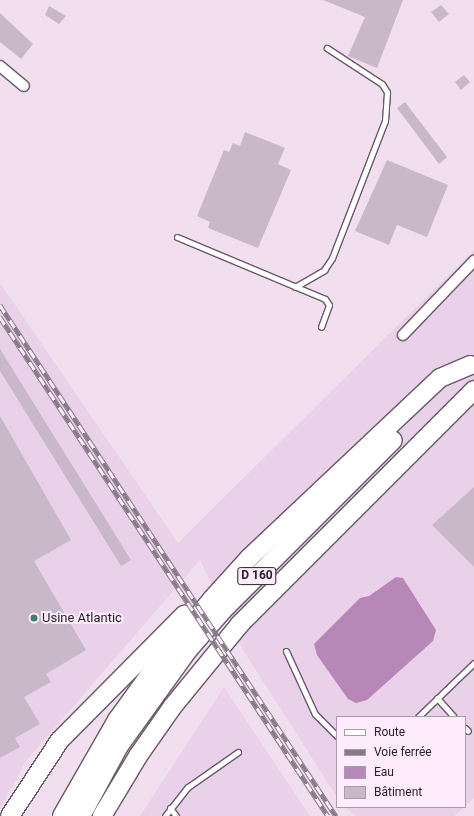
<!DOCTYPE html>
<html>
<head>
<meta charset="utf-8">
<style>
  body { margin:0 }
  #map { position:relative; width:474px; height:816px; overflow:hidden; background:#f1dff0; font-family:Roboto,sans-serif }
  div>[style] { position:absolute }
  .built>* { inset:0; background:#e9d1e9 }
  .water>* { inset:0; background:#b788b7 }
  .building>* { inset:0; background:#c9b8c9 }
  .roads { filter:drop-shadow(1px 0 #685968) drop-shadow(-1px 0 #685968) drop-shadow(0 1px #685968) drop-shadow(0 -1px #685968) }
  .lane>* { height:5px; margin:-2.5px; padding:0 2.5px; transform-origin:2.5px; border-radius:2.5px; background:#fff }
  .street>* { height:10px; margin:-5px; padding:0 5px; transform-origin:5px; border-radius:5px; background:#fff }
  .highway>* { height:18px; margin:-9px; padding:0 9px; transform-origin:9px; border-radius:9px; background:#fff }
  .rail>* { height:4.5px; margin-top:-2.25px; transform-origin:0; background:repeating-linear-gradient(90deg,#feecfe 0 9px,#857a85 0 18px); box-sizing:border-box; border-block:1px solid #857a85 }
  .dots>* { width:11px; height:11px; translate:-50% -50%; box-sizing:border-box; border:2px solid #feecfe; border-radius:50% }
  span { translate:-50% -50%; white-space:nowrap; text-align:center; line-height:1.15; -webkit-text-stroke:4px #feecfe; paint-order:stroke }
  .shield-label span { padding:1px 3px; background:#feecfe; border:1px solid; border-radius:3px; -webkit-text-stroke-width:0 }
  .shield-label { font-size:12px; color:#292329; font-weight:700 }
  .poi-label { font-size:13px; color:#292329 }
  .left { translate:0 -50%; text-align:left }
  .legend { position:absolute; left:336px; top:716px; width:130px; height:92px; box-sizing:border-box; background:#feecfe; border:1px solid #a99ca9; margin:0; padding:5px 7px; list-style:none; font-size:12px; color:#292329 }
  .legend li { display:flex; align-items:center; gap:8px; height:20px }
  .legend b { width:20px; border:1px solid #a99ca9 }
</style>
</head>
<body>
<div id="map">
  <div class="built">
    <i style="clip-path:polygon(474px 250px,474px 798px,465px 806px,465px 717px,337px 717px,337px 797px,243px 650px,200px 560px,26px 761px,0 809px,0 283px,178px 543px)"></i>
    <i style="clip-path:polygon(224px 687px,310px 816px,140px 816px)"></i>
    <i style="clip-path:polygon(346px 807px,464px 807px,454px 816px,355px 816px)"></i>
  </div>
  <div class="water">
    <i style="clip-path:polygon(396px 577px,403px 578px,436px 630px,433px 641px,367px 700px,356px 703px,348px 699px,317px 655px,314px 644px,360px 598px,369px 596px)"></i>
  </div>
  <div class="building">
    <i style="clip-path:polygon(323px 0,403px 0,377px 68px,348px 56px,365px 17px)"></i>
    <i style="clip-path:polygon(441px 5px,449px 14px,439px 22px,431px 12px)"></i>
    <i style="clip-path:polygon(49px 6px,66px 16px,59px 24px,45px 15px)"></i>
    <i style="clip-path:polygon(0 13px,33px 44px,21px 59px,0 42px)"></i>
    <i style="clip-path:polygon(464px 75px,470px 82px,461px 90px,455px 82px)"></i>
    <i style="clip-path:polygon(405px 102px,447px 157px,439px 164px,397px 108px)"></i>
    <i style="clip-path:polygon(245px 132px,285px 148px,278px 164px,291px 170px,258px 248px,208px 228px,210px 222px,197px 216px,224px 150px,229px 152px,233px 143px,240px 146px)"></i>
    <i style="clip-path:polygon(387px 160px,448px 185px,427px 237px,397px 225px,389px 245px,355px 231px)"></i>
    <i style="clip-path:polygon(0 349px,131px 560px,121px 566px,0 371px)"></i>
    <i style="clip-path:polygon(0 416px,71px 540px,34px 561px,86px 650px,46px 674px,51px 682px,24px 697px,40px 724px,15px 738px,20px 747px,0 758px)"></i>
    <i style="clip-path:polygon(474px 487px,474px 567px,432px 525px)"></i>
  </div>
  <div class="roads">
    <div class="lane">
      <i style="left:177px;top:237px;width:160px;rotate:22.7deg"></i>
      <i style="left:325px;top:299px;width:7px;rotate:56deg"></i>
      <i style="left:329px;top:305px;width:23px;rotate:110deg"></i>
      <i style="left:295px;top:287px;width:34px;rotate:-30deg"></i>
      <i style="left:324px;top:270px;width:14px;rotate:-56deg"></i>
      <i style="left:332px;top:258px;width:147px;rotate:-68.9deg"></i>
      <i style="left:385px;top:121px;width:29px;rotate:-86deg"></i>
      <i style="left:387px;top:92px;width:9px;rotate:-122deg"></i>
      <i style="left:382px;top:84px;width:66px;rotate:-146.8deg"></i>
      <i style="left:286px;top:651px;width:69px;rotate:65.3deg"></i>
      <i style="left:315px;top:714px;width:31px;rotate:45deg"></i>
      <i style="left:437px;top:698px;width:25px;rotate:48deg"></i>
      <i style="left:418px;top:717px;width:78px;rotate:-44deg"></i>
      <i style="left:465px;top:728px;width:4px;rotate:45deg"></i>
      <i style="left:170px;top:808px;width:10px;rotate:53deg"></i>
      <i style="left:165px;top:816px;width:37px;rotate:-52deg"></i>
      <i style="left:188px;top:787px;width:61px;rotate:-35deg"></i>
    </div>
    <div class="street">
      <i style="left:0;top:66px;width:31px;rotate:40deg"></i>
      <i style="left:403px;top:335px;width:103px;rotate:-46.2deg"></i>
    </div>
    <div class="highway">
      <i style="left:10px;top:816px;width:91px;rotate:-56.7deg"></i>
      <i style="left:60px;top:740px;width:177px;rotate:-45.2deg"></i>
      <i style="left:62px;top:816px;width:111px;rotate:-60.2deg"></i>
      <i style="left:117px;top:720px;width:53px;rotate:-54.2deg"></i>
      <i style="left:148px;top:677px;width:101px;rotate:-50.6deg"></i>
      <i style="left:212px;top:599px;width:55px;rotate:-47.9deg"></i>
      <i style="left:249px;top:558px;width:262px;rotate:-43.3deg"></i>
      <i style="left:440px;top:378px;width:33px;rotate:-23deg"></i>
      <i style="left:81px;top:816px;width:80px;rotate:-61.5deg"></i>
      <i style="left:119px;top:746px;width:118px;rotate:-54.3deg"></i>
      <i style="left:188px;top:650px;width:53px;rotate:-48.8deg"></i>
      <i style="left:223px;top:610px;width:240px;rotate:-45deg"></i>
      <i style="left:102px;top:816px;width:70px;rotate:-59deg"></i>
      <i style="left:138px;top:756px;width:61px;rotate:-55deg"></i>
      <i style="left:173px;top:706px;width:106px;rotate:-50.7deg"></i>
      <i style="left:240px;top:624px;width:331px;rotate:-45deg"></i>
    </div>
  </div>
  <div class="rail">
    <i style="left:0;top:305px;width:612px;rotate:56.67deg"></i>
    <i style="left:0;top:317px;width:597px;rotate:56.68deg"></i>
  </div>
  <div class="dots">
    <i style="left:34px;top:618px;background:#3e7f70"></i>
  </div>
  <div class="shield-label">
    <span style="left:257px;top:576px">D 160</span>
  </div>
  <div class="poi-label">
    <span class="left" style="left:42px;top:618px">Usine Atlantic</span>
  </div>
  <ul class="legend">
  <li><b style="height:5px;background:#fff"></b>Route</li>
  <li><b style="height:5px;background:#857a85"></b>Voie ferrée</li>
  <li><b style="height:11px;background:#b788b7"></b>Eau</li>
  <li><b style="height:11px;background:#c9b8c9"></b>Bâtiment</li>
  </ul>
</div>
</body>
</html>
